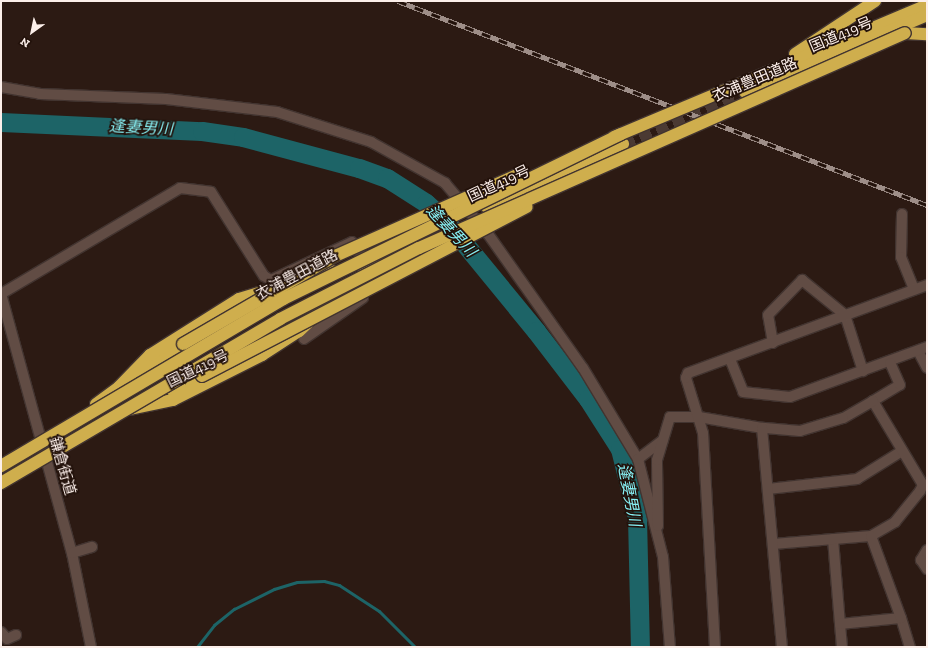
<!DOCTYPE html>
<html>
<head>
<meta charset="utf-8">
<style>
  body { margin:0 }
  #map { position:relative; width:928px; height:648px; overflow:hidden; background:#2c1a13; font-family:"Zilla Slab","Noto Sans JP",serif }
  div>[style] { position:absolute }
  .stream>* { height:3px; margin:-1.5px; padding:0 1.5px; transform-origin:1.5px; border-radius:1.5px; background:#1d6467 }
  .river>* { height:19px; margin:-9.5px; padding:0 9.5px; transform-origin:9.5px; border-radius:9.5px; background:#1d6467 }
  .highway-tunnel>* { height:12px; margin-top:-6px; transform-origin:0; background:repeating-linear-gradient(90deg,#4b3a33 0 12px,transparent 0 18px) }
  .roads { filter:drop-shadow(1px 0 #423430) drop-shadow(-1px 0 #423430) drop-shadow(0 1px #423430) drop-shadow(0 -1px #423430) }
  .street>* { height:10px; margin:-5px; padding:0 5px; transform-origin:5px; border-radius:5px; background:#614c44 }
  .highway>* { height:12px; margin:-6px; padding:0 6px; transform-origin:6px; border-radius:6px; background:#cfae4d }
  .rail>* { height:4.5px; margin-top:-2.25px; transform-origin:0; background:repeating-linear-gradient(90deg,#22110a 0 9px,#9e8e88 0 18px); box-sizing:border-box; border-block:1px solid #9e8e88 }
  .bridges { filter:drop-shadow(1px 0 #423430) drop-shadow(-1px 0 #423430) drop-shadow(0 1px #423430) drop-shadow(0 -1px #423430) }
  .highway-bridge>* { height:12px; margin:-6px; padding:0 6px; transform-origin:6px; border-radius:6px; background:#cfae4d }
  span { translate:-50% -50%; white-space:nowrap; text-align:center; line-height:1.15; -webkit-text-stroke:3.5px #22110a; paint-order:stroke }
  .street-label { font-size:15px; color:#fcefea }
  .water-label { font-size:16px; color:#87f0f4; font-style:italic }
  .frame { position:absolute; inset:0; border:2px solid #fcefea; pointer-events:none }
  .north { position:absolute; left:12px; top:12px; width:40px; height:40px; -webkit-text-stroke:3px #22110a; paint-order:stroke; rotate:213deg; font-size:11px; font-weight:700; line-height:16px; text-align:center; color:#fcefea }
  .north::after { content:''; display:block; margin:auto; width:14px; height:18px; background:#fcefea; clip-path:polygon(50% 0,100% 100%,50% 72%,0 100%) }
</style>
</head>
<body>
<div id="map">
  <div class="stream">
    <i style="left:197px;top:647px;width:28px;rotate:-52deg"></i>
    <i style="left:214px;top:625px;width:26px;rotate:-39deg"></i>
    <i style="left:234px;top:609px;width:45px;rotate:-26.6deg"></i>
    <i style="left:274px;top:589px;width:24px;rotate:-17deg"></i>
    <i style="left:297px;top:582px;width:27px;rotate:-2deg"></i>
    <i style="left:324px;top:581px;width:16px;rotate:15deg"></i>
    <i style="left:339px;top:585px;width:48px;rotate:33deg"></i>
    <i style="left:379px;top:611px;width:51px;rotate:45deg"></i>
  </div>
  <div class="river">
    <i style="left:1px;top:122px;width:201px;rotate:2.6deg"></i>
    <i style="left:202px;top:131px;width:41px;rotate:8.3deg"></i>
    <i style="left:243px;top:137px;width:120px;rotate:15deg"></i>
    <i style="left:359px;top:168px;width:30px;rotate:20deg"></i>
    <i style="left:387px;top:178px;width:46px;rotate:32.7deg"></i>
    <i style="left:426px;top:203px;width:27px;rotate:42deg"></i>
    <i style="left:446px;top:221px;width:142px;rotate:50.7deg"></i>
    <i style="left:536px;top:331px;width:86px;rotate:52.6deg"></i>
    <i style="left:588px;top:399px;width:59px;rotate:57.4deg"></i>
    <i style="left:620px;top:449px;width:70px;rotate:76deg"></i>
    <i style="left:637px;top:517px;width:130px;rotate:88.7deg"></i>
  </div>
  <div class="highway-tunnel">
    <i style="left:623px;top:144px;width:133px;rotate:-23.1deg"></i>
  </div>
  <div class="roads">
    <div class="street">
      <i style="left:1px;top:87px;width:40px;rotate:10deg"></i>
      <i style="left:40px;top:94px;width:126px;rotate:2.3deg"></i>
      <i style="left:166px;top:99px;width:112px;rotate:6.7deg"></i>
      <i style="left:277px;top:112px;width:99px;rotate:17.7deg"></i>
      <i style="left:371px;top:142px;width:85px;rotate:29deg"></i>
      <i style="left:445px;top:183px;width:67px;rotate:49.9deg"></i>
      <i style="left:488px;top:234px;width:164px;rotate:54.7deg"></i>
      <i style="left:583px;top:368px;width:106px;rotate:58.9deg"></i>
      <i style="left:638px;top:459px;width:101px;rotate:75.7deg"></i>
      <i style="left:663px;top:557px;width:90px;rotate:85.6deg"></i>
      <i style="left:902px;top:214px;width:43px;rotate:91.3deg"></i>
      <i style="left:901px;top:257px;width:35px;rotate:68deg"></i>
      <i style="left:1px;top:294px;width:208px;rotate:-30.6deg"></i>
      <i style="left:180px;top:188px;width:31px;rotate:7deg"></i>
      <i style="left:211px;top:192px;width:99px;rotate:57.8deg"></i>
      <i style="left:264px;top:276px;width:8px;rotate:30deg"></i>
      <i style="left:271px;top:280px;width:89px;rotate:-25.1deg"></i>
      <i style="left:352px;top:242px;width:16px;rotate:55deg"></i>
      <i style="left:1px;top:294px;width:269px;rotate:74.7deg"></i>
      <i style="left:72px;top:553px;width:96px;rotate:78.6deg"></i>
      <i style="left:304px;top:339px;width:72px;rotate:-34.8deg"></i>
      <i style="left:773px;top:343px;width:28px;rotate:-100deg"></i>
      <i style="left:768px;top:315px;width:49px;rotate:-45.8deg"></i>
      <i style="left:802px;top:280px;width:55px;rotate:39.1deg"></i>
      <i style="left:845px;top:315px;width:59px;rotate:72.2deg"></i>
      <i style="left:918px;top:351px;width:19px;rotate:62deg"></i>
      <i style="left:730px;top:359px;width:35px;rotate:68deg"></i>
      <i style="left:743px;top:392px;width:47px;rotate:6.1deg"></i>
      <i style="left:790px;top:397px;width:146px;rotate:-20.1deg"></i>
      <i style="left:873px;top:401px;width:31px;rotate:-31deg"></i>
      <i style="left:900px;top:385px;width:24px;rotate:-114deg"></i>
      <i style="left:638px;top:459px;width:31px;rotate:-37deg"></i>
      <i style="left:768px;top:489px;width:90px;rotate:-6.4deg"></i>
      <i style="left:857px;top:479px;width:53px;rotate:-31.9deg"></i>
      <i style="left:658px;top:526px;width:66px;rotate:-90.9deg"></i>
      <i style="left:657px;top:460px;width:45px;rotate:-73.2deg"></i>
      <i style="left:670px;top:417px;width:29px"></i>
      <i style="left:699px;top:417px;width:64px;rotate:9.9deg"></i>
      <i style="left:833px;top:539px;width:85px;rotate:85.3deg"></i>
      <i style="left:773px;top:544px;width:98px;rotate:-4.7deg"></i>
      <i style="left:871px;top:536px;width:28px;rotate:-30deg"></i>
      <i style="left:895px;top:522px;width:40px;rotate:-51deg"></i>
      <i style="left:920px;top:491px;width:7px;rotate:-63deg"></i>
      <i style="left:923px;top:485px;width:98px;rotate:-120.8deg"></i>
      <i style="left:873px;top:401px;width:34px;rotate:150deg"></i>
      <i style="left:843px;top:418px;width:45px;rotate:163.2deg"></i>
      <i style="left:800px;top:431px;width:38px;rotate:-175deg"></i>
      <i style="left:762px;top:428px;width:220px;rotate:84.8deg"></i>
      <i style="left:927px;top:550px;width:12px;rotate:121deg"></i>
      <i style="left:921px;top:560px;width:11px;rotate:56deg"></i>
      <i style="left:72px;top:553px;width:21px;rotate:-17deg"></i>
      <i style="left:901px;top:618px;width:30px;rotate:73deg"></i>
      <i style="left:1px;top:632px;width:9px;rotate:49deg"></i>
      <i style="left:7px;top:639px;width:10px;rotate:-24deg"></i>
      <i style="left:715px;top:647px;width:214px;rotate:-93.2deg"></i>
      <i style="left:703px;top:433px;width:58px;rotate:-107.2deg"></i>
      <i style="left:686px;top:378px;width:5px;rotate:-68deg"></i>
      <i style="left:688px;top:373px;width:255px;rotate:-20.2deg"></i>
      <i style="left:842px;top:647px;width:23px;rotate:-95deg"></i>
      <i style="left:840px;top:624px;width:61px;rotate:-5.6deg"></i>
      <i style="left:901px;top:618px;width:87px;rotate:-110.1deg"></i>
    </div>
    <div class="highway">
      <i style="left:905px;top:33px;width:22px;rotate:3deg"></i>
      <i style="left:795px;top:54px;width:96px;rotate:-33.5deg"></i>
      <i style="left:766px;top:73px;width:175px;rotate:-22.9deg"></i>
      <i style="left:745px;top:92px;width:198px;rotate:-22.9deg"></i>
      <i style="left:487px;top:207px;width:150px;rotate:-24.9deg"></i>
      <i style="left:364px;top:273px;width:32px;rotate:-39deg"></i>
      <i style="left:141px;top:372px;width:50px;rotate:-33.7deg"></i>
      <i style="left:173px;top:391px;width:33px;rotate:-27deg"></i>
      <i style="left:96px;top:404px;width:29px;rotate:-36deg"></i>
      <i style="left:119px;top:387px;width:45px;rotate:-45.9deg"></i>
      <i style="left:150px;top:355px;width:105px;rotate:-32.2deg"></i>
      <i style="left:239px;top:299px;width:97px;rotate:-16.8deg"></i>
      <i style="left:129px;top:409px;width:45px;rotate:-11.6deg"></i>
      <i style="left:173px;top:400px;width:100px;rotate:-26.8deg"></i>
      <i style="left:262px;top:355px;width:44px;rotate:-33deg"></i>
      <i style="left:299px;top:331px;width:62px;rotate:-43deg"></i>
    </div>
  </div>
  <div class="rail">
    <i style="left:398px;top:1px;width:567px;rotate:21.09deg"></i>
  </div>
  <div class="bridges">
    <div class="highway-bridge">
      <i style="left:614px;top:137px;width:165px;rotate:-22.8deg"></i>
      <i style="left:183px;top:344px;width:176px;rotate:-30.1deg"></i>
      <i style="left:335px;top:256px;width:197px;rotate:-24deg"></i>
      <i style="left:202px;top:376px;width:366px;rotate:-27.5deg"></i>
      <i style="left:1px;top:466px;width:328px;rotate:-30.6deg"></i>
      <i style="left:283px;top:299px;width:376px;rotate:-26deg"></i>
      <i style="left:1px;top:483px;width:324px;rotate:-30.4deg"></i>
      <i style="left:280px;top:319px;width:156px;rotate:-27.1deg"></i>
      <i style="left:419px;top:248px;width:531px;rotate:-23.86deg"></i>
    </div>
  </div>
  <div class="street-label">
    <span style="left:841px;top:35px;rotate:-23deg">国道419号</span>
    <span style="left:755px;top:80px;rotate:-23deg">衣浦豊田道路</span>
    <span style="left:499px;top:184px;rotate:-25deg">国道419号</span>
    <span style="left:297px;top:275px;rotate:-28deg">衣浦豊田道路</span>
    <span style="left:198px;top:369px;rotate:-26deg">国道419号</span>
    <span style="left:62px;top:466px;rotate:74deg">鎌倉街道</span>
  </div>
  <div class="water-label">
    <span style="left:141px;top:128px;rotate:3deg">逢妻男川</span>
    <span style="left:451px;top:231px;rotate:47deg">逢妻男川</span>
    <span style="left:629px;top:495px;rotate:79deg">逢妻男川</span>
  </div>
  <div class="frame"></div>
  <div class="north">N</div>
</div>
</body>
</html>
